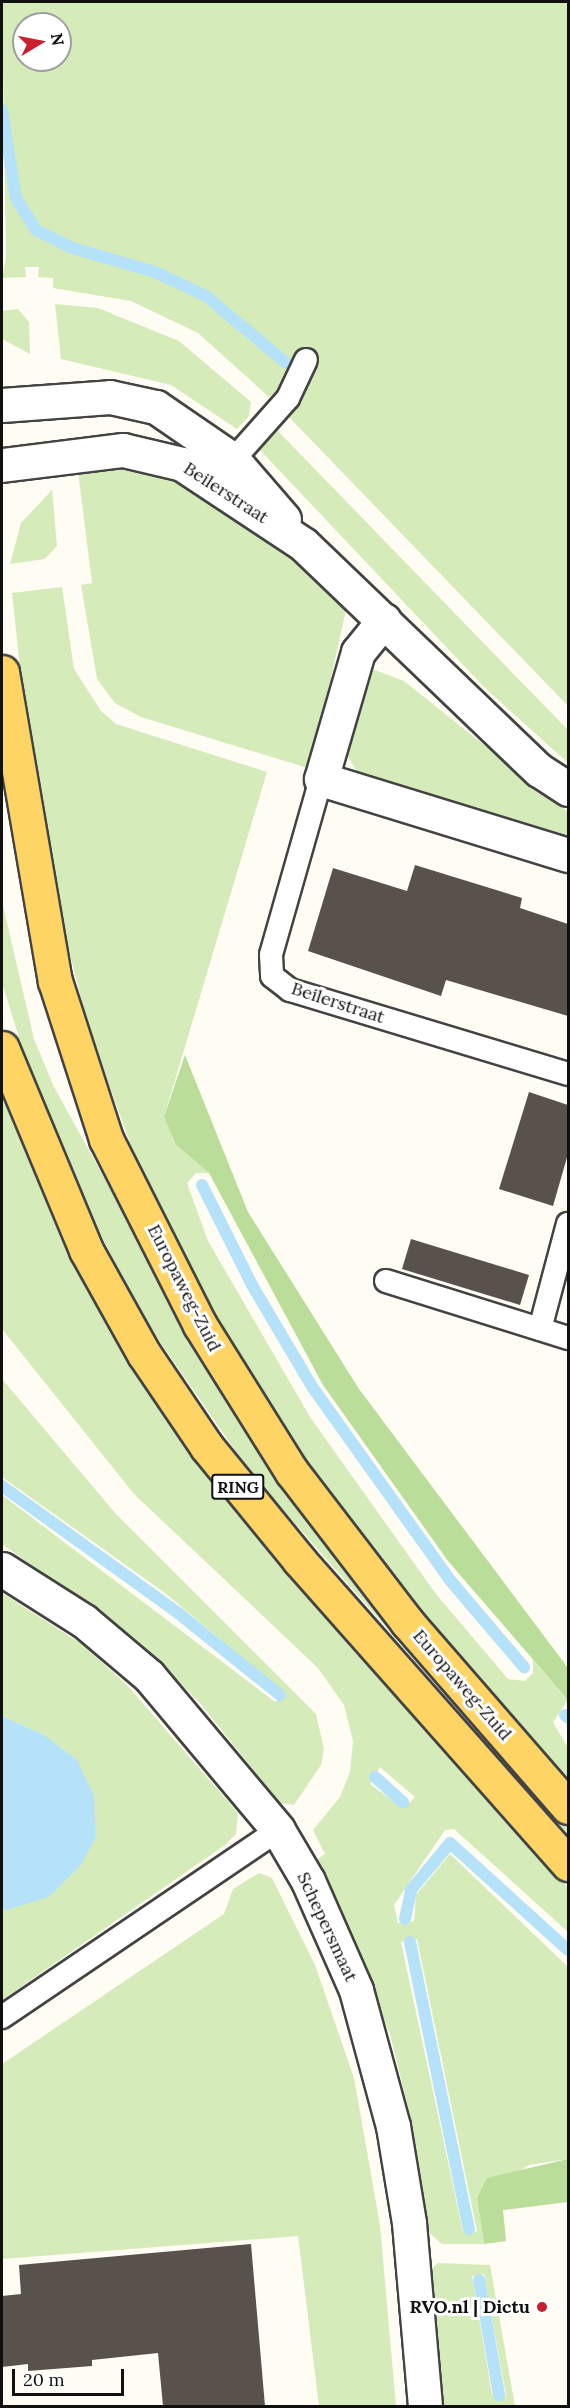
<!DOCTYPE html>
<html>
<head>
<meta charset="utf-8">
<style>
  body { margin:0 }
  #map { position:relative; width:570px; height:2408px; overflow:hidden; background:#fffcf3; font-family:Lora,serif }
  div>[style] { position:absolute }
  .green>* { inset:0; background:#d5ecba }
  .forest>* { inset:0; background:#bade99 }
  .water>* { inset:0; background:#b5e2f9 }
  .stream>* { height:12px; margin:-6px; padding:0 6px; transform-origin:6px; border-radius:6px; background:#b5e2f9 }
  .building>* { inset:0; background:#59514c }
  .roads { filter:drop-shadow(2px 0 #434343) drop-shadow(-2px 0 #434343) drop-shadow(0 2px #434343) drop-shadow(0 -2px #434343) }
  .service>* { height:22px; margin:-11px; padding:0 11px; transform-origin:11px; border-radius:11px; background:#fff }
  .minor>* { height:33px; margin:-16.5px; padding:0 16.5px; transform-origin:16.5px; border-radius:16.5px; background:#fff }
  .tertiary>* { height:33px; margin:-16.5px; padding:0 16.5px; transform-origin:16.5px; border-radius:16.5px; background:#fff }
  .primary>* { height:33px; margin:-16.5px; padding:0 16.5px; transform-origin:16.5px; border-radius:16.5px; background:#fed465 }
  .dots>* { width:16px; height:16px; translate:-50% -50%; box-sizing:border-box; border:3px solid #fff; border-radius:50% }
  span { translate:-50% -50%; white-space:nowrap; text-align:center; line-height:1.15; -webkit-text-stroke:6px #fff; paint-order:stroke }
  .shield-label span { padding:2px 4px; background:#fff; border:2px solid; border-radius:4px; -webkit-text-stroke-width:0 }
  .shield-label { font-size:16px; color:#101010; font-weight:700 }
  .street-label { font-size:18px; color:#101010 }
  .poi-label { font-size:18px; color:#101010; font-weight:700 }
  .right { translate:-100% -50%; text-align:right }
  .frame { position:absolute; inset:0; border:3px solid #101010; pointer-events:none }
  .north { position:absolute; left:12px; top:12px; width:60px; height:60px; box-sizing:border-box; background:#fff; border:2px solid #9f9f9f; border-radius:50%; rotate:80deg; font-size:16px; font-weight:700; line-height:24px; text-align:center; color:#101010 }
  .north::after { content:''; display:block; margin:auto; width:21px; height:27px; background:#c8212d; clip-path:polygon(50% 0,100% 100%,50% 72%,0 100%) }
  .scale { position:absolute; left:12px; top:2369px; width:112px; height:27px; box-sizing:border-box; border:3px solid #101010; border-top:0; padding-left:8px; font-size:18px; line-height:21px; white-space:nowrap; color:#101010; -webkit-text-stroke:4px #fff; paint-order:stroke }
</style>
</head>
<body>
<div id="map">
  <div class="green">
    <i style="clip-path:polygon(evenodd,2px 2px,568px 2px,568px 706px,287px 415px,296px 407px,283px 386px,269px 397px,198px 333px,131px 301px,53px 288px,53px 278px,38px 277px,39px 267px,25px 267px,26px 277px,2px 278px,6px 258px,2px 2px,24px 24px,60px 24px,60px 60px,24px 60px,24px 24px)"></i>
    <i style="clip-path:polygon(55px 304px,98px 308px,179px 341px,251px 402px,249px 416px,237px 429px,171px 385px,61px 359px)"></i>
    <i style="clip-path:polygon(18px 309px,29px 322px,30px 354px,2px 339px,2px 311px)"></i>
    <i style="clip-path:polygon(274px 427px,568px 730px,568px 763px,485px 688px,259px 449px)"></i>
    <i style="clip-path:polygon(125px 466px,186px 475px,272px 525px,346px 610px,311px 769px,141px 717px,115px 703px,97px 679px,81px 585px,92px 583px,78px 471px)"></i>
    <i style="clip-path:polygon(52px 490px,57px 546px,45px 559px,10px 564px,21px 523px)"></i>
    <i style="clip-path:polygon(62px 587px,74px 669px,101px 711px,116px 724px,267px 772px,164px 1117px,176px 1145px,209px 1173px,196px 1173px,187px 1183px,208px 1241px,310px 1417px,436px 1594px,508px 1679px,525px 1681px,533px 1673px,533px 1660px,568px 1700px,553px 1722px,568px 1748px,568px 1793px,314px 1485px,231px 1356px,137px 1162px,89px 1029px,58px 907px,24px 705px,12px 593px)"></i>
    <i style="clip-path:polygon(369px 668px,404px 681px,568px 812px,568px 841px,360px 777px,343px 748px)"></i>
    <i style="clip-path:polygon(2px 901px,34px 1039px,54px 1087px,186px 1326px,568px 1822px,568px 1835px,250px 1472px,142px 1316px,73px 1180px,29px 1070px,2px 983px)"></i>
    <i style="clip-path:polygon(evenodd,2px 1096px,59px 1234px,111px 1334px,203px 1470px,261px 1542px,568px 1888px,568px 1932px,454px 1829px,445px 1830px,394px 1905px,398px 1923px,414px 1921px,416px 1895px,450px 1854px,568px 1967px,568px 2159px,529px 2165px,477px 2198px,484px 2244px,442px 2244px,427px 2231px,413px 2128px,390px 2034px,316px 1860px,325px 1854px,313px 1830px,340px 1797px,350px 1772px,353px 1741px,344px 1705px,318px 1668px,134px 1494px,2px 1329px,2px 1096px,380px 1767px,415px 1797px,404px 1809px,370px 1784px,380px 1767px,2px 1096px,417px 1939px,477px 2231px,468px 2234px,463px 2232px,401px 1942px,417px 1939px)"></i>
    <i style="clip-path:polygon(2px 1379px,116px 1514px,316px 1714px,324px 1749px,321px 1765px,294px 1805px,280px 1803px,199px 1702px,141px 1644px,2px 1544px,2px 1495px,275px 1702px,286px 1694px,165px 1593px,2px 1477px)"></i>
    <i style="clip-path:polygon(2px 1593px,83px 1645px,126px 1684px,238px 1813px,236px 1834px,225px 1845px,2px 2000px,2px 1909px,6px 1910px,44px 1735px,2px 1716px)"></i>
    <i style="clip-path:polygon(259px 1873px,272px 1878px,315px 1965px,354px 2078px,380px 2225px,396px 2406px,319px 2406px,298px 2236px,2px 2259px,2px 2064px,224px 1914px,233px 1889px)"></i>
    <i style="clip-path:polygon(evenodd,438px 2263px,490px 2265px,515px 2406px,443px 2406px,431px 2269px,438px 2263px,484px 2274px,506px 2396px,501px 2400px,492px 2394px,472px 2276px,484px 2274px)"></i>
  </div>
  <div class="forest">
    <i style="clip-path:polygon(185px 1055px,248px 1212px,359px 1389px,568px 1668px,568px 1700px,448px 1561px,323px 1385px,209px 1173px,176px 1145px,164px 1117px)"></i>
    <i style="clip-path:polygon(568px 2159px,568px 2202px,503px 2210px,506px 2241px,484px 2244px,477px 2198px,487px 2178px)"></i>
  </div>
  <div class="water">
    <i style="clip-path:polygon(2px 1716px,44px 1735px,77px 1760px,94px 1796px,96px 1837px,81px 1865px,49px 1897px,6px 1910px,2px 1909px)"></i>
  </div>
  <div class="stream">
    <i style="left:2px;top:110px;width:89px;rotate:81deg"></i>
    <i style="left:16px;top:198px;width:38px;rotate:58deg"></i>
    <i style="left:36px;top:230px;width:40px;rotate:26.6deg"></i>
    <i style="left:72px;top:248px;width:86px;rotate:16.1deg"></i>
    <i style="left:155px;top:272px;width:56px;rotate:25.2deg"></i>
    <i style="left:206px;top:296px;width:104px;rotate:39.9deg"></i>
    <i style="left:202px;top:1185px;width:112px;rotate:63.4deg"></i>
    <i style="left:252px;top:1285px;width:120px;rotate:59.4deg"></i>
    <i style="left:313px;top:1388px;width:234px;rotate:54.5deg"></i>
    <i style="left:449px;top:1579px;width:116px;rotate:49.6deg"></i>
    <i style="left:2px;top:1486px;width:216px;rotate:35.8deg"></i>
    <i style="left:177px;top:1612px;width:132px;rotate:38.9deg"></i>
    <i style="left:565px;top:1715px;width:4px;rotate:45deg"></i>
    <i style="left:375px;top:1777px;width:38px;rotate:42deg"></i>
    <i style="left:405px;top:1919px;width:30px;rotate:-78deg"></i>
    <i style="left:411px;top:1890px;width:61px;rotate:-50.3deg"></i>
    <i style="left:450px;top:1843px;width:159px;rotate:42.2deg"></i>
    <i style="left:410px;top:1942px;width:293px;rotate:78.4deg"></i>
    <i style="left:479px;top:2280px;width:117px;rotate:80.1deg"></i>
  </div>
  <div class="building">
    <i style="clip-path:polygon(415px 865px,522px 898px,520px 908px,568px 924px,568px 1016px,446px 980px,441px 996px,308px 951px,333px 868px,407px 891px)"></i>
    <i style="clip-path:polygon(529px 1092px,568px 1105px,568px 1154px,553px 1206px,499px 1189px)"></i>
    <i style="clip-path:polygon(411px 1239px,529px 1275px,520px 1305px,402px 1269px)"></i>
    <i style="clip-path:polygon(251px 2244px,265px 2406px,163px 2406px,158px 2353px,92px 2360px,92px 2366px,28px 2371px,28px 2364px,2px 2367px,2px 2296px,21px 2294px,19px 2265px)"></i>
  </div>
  <div class="roads">
    <div class="service">
      <i style="left:233px;top:460px;width:83px;rotate:-48.4deg"></i>
      <i style="left:288px;top:398px;width:42px;rotate:-64.7deg"></i>
      <i style="left:321px;top:779px;width:183px;rotate:105.9deg"></i>
      <i style="left:271px;top:955px;width:21px;rotate:87deg"></i>
      <i style="left:272px;top:976px;width:23px;rotate:38deg"></i>
      <i style="left:290px;top:990px;width:290px;rotate:16.8deg"></i>
      <i style="left:386px;top:1281px;width:191px;rotate:17.4deg"></i>
      <i style="left:540px;top:1329px;width:109px;rotate:-75.1deg"></i>
      <i style="left:2px;top:2017px;width:333px;rotate:-34.1deg"></i>
    </div>
    <div class="minor">
      <i style="left:384px;top:620px;width:41px;rotate:129.1deg"></i>
      <i style="left:358px;top:652px;width:132px;rotate:106.2deg"></i>
      <i style="left:321px;top:779px;width:258px;rotate:17.1deg"></i>
      <i style="left:2px;top:1569px;width:97px;rotate:32.4deg"></i>
      <i style="left:84px;top:1621px;width:85px;rotate:40.2deg"></i>
      <i style="left:149px;top:1676px;width:201px;rotate:50deg"></i>
      <i style="left:278px;top:1830px;width:59px;rotate:59.5deg"></i>
      <i style="left:308px;top:1881px;width:119px;rotate:66.2deg"></i>
      <i style="left:356px;top:1990px;width:141px;rotate:74.8deg"></i>
      <i style="left:393px;top:2126px;width:98px;rotate:80.6deg"></i>
      <i style="left:409px;top:2223px;width:184px;rotate:85deg"></i>
    </div>
    <div class="tertiary">
      <i style="left:2px;top:405px;width:108px;rotate:-4.2deg"></i>
      <i style="left:110px;top:397px;width:47px;rotate:12.3deg"></i>
      <i style="left:156px;top:407px;width:93px;rotate:34.5deg"></i>
      <i style="left:233px;top:460px;width:78px;rotate:49.2deg"></i>
      <i style="left:2px;top:465px;width:122px;rotate:-7.1deg"></i>
      <i style="left:123px;top:450px;width:61px;rotate:13.3deg"></i>
      <i style="left:182px;top:464px;width:145px;rotate:33.5deg"></i>
      <i style="left:303px;top:544px;width:327px;rotate:43.8deg"></i>
      <i style="left:539px;top:770px;width:35px;rotate:33deg"></i>
    </div>
    <div class="primary">
      <i style="left:2px;top:672px;width:314px;rotate:80.3deg"></i>
      <i style="left:55px;top:981px;width:166px;rotate:72.1deg"></i>
      <i style="left:106px;top:1139px;width:208px;rotate:63.2deg"></i>
      <i style="left:200px;top:1325px;width:173px;rotate:58deg"></i>
      <i style="left:292px;top:1472px;width:189px;rotate:52.5deg"></i>
      <i style="left:407px;top:1622px;width:245px;rotate:49deg"></i>
      <i style="left:2px;top:1048px;width:219px;rotate:67.4deg"></i>
      <i style="left:86px;top:1250px;width:119px;rotate:60.9deg"></i>
      <i style="left:144px;top:1354px;width:112px;rotate:55.9deg"></i>
      <i style="left:207px;top:1447px;width:146px;rotate:50.8deg"></i>
      <i style="left:299px;top:1560px;width:406px;rotate:48.5deg"></i>
    </div>
  </div>
  <div class="dots">
    <i style="left:542px;top:2307px;background:#c8212d"></i>
  </div>
  <div class="shield-label">
    <span style="left:238px;top:1487px">RING</span>
  </div>
  <div class="street-label">
    <span style="left:226px;top:493px;rotate:33deg">Beilerstraat</span>
    <span style="left:338px;top:1003px;rotate:18deg">Beilerstraat</span>
    <span style="left:184px;top:1288px;rotate:63deg">Europaweg-Zuid</span>
    <span style="left:462px;top:1685px;rotate:49deg">Europaweg-Zuid</span>
    <span style="left:327px;top:1927px;rotate:65deg">Schepersmaat</span>
  </div>
  <div class="poi-label">
    <span class="right" style="left:530px;top:2307px">RVO.nl | Dictu</span>
  </div>
  <div class="frame"></div>
  <div class="north">N</div>
  <div class="scale">20 m</div>
</div>
</body>
</html>
